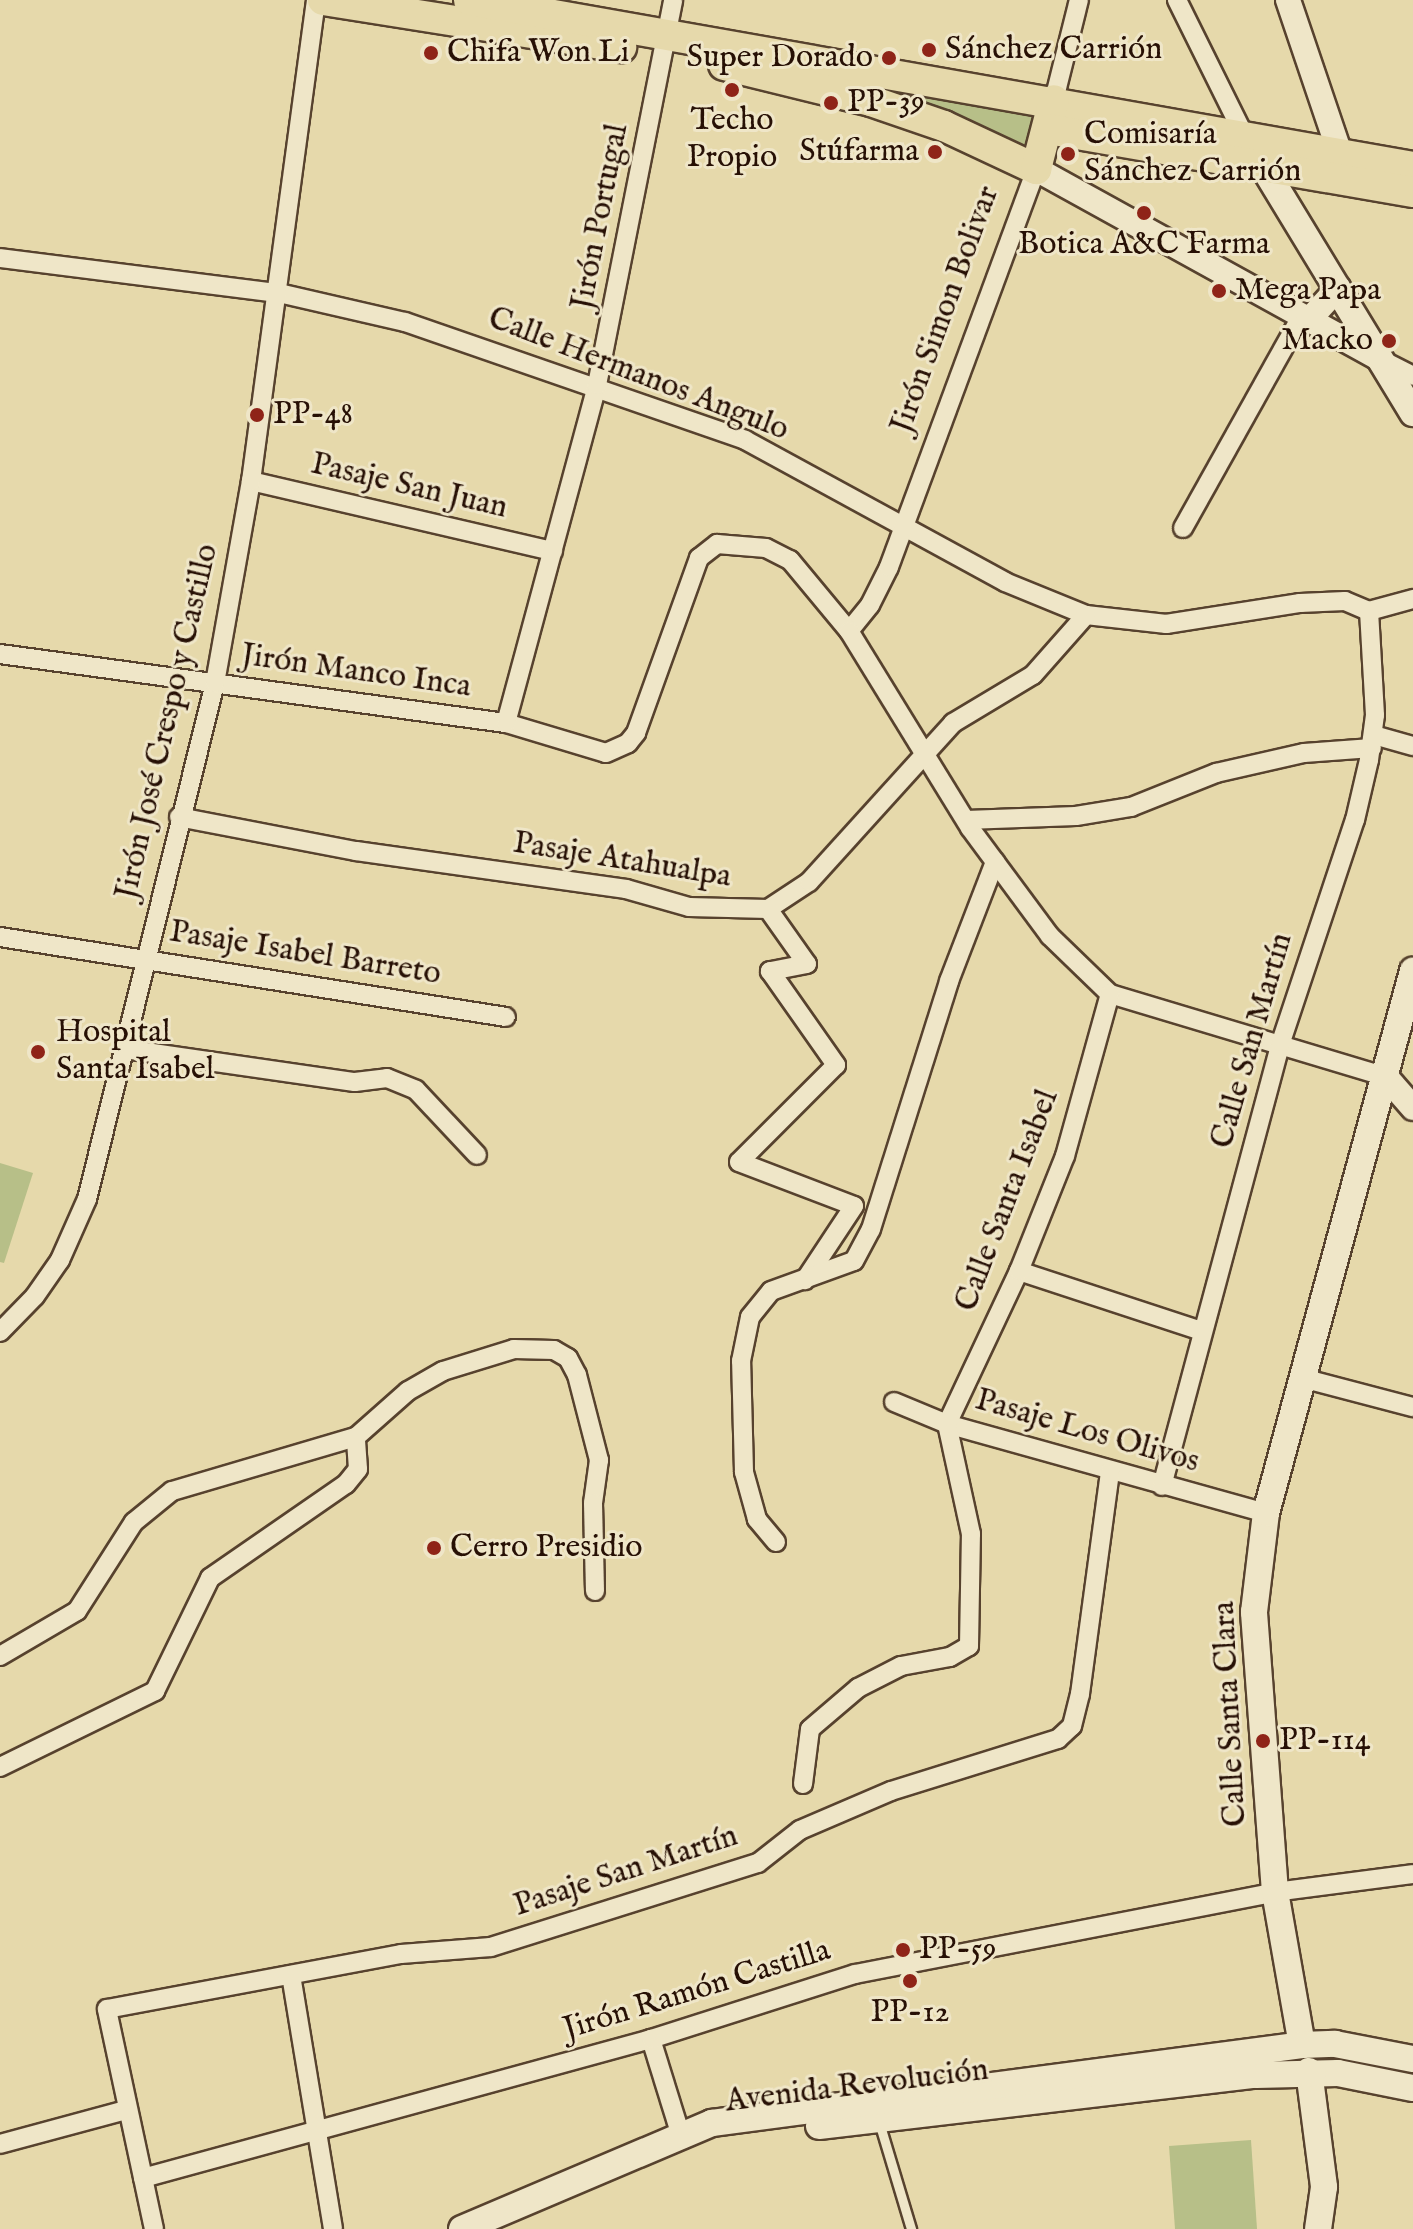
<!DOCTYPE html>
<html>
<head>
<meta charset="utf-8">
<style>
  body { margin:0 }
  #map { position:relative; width:1413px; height:2229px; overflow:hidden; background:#e6d9ab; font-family:"IM FELL English",serif }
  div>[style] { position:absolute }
  .green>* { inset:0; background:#b7bf88 }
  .roads { filter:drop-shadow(2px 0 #57422e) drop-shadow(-2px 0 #57422e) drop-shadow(0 2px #57422e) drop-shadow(0 -2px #57422e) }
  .service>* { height:9px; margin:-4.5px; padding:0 4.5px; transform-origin:4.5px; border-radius:4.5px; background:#efe6c8 }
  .minor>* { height:18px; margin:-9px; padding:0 9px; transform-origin:9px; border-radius:9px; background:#efe6c8 }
  .tertiary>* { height:24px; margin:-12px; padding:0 12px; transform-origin:12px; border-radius:12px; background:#efe6c8 }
  .secondary>* { height:26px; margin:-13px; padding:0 13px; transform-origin:13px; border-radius:13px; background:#efe6c8 }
  .primary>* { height:30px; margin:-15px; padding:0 15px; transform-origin:15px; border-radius:15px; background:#e6d9ab }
  .dots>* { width:22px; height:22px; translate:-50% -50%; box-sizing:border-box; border:4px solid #efe6c8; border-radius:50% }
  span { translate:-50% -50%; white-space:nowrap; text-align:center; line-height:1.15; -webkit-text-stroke:6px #efe6c8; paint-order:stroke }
  .poi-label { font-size:32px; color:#271005 }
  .left { translate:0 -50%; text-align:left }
  .right { translate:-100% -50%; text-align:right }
  .street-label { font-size:32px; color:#271005 }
</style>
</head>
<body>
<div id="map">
  <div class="green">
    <i style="clip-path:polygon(896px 92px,1042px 117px,1028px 155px,894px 96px)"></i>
    <i style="clip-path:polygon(0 1163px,33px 1173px,4px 1263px,0 1262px)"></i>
    <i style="clip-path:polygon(1251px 2140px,1257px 2229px,1175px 2229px,1169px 2146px)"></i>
  </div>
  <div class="roads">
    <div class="service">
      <i style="left:879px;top:2122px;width:112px;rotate:73.3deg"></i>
    </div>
    <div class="minor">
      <i style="left:1177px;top:0;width:157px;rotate:63.6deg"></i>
      <i style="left:1054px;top:100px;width:103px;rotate:-76deg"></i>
      <i style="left:0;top:258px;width:281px;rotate:7.2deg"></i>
      <i style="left:279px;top:293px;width:129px;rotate:13deg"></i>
      <i style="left:405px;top:322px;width:360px;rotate:19.1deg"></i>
      <i style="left:745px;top:440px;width:296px;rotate:28.6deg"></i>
      <i style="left:1005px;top:582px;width:87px;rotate:22.2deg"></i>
      <i style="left:1086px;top:615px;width:81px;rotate:6.4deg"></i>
      <i style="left:1166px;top:624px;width:136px;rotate:-8.9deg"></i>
      <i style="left:1300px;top:603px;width:45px;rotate:-2.5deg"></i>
      <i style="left:1345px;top:601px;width:26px;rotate:23deg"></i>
      <i style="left:1369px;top:611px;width:46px;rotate:-15.3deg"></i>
      <i style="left:1382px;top:360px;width:35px;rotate:27deg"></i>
      <i style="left:251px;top:481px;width:310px;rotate:13.1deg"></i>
      <i style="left:1183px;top:528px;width:242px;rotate:-60.8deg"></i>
      <i style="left:849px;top:631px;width:33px;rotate:-51deg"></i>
      <i style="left:870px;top:605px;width:42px;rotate:-63.4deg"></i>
      <i style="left:889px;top:567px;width:424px;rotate:-69.7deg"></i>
      <i style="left:0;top:654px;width:511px;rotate:7.77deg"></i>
      <i style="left:506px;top:723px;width:104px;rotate:16.7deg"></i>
      <i style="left:606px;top:753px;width:24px;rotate:-24deg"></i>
      <i style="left:628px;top:743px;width:13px;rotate:-51deg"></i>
      <i style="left:636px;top:733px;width:186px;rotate:-70.2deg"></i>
      <i style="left:699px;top:558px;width:23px;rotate:-38deg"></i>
      <i style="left:717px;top:544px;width:49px;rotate:4.7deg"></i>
      <i style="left:766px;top:548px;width:27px;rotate:27deg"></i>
      <i style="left:790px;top:560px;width:92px;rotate:50.3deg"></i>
      <i style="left:849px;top:631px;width:231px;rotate:58.4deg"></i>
      <i style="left:970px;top:828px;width:134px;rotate:53.5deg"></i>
      <i style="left:1050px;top:936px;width:83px;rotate:44deg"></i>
      <i style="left:1110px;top:994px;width:288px;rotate:16.7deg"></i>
      <i style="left:506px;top:723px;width:350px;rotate:-74.9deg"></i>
      <i style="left:597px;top:385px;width:392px;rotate:-78.8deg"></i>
      <i style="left:1374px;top:735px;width:41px;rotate:15.8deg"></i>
      <i style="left:179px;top:817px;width:180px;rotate:10.9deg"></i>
      <i style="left:356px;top:851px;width:273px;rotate:8deg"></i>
      <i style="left:626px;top:889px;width:66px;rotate:15.9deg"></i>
      <i style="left:689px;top:907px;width:79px;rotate:1.5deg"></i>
      <i style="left:768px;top:909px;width:49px;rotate:-33.4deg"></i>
      <i style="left:809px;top:882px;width:215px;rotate:-47.8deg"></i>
      <i style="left:953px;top:723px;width:93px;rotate:-31deg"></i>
      <i style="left:1033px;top:675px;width:80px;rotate:-48.5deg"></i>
      <i style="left:966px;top:820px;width:110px;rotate:-2.1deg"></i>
      <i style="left:1076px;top:816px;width:56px;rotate:-9.3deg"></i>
      <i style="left:1131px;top:807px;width:92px;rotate:-21.8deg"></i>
      <i style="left:1216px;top:773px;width:90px;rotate:-12.8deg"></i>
      <i style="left:1304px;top:753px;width:68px;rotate:-4.2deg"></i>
      <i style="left:768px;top:909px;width:67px;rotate:54.7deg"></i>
      <i style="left:807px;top:964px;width:38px;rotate:169deg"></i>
      <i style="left:770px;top:971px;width:115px;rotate:54.9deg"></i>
      <i style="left:836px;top:1065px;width:137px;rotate:135deg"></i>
      <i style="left:739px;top:1162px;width:123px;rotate:20.9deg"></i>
      <i style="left:854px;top:1206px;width:89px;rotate:123.5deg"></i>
      <i style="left:0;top:937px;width:512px;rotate:8.98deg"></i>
      <i style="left:125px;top:1049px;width:232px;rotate:8.2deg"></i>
      <i style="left:355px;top:1082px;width:32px;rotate:-7deg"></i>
      <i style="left:387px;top:1078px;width:31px;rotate:22deg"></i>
      <i style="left:416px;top:1090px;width:89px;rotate:46.8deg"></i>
      <i style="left:1019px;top:1271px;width:192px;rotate:18.2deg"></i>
      <i style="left:0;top:1332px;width:50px;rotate:-45.8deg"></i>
      <i style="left:35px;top:1296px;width:44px;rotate:-55.2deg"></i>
      <i style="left:60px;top:1260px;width:67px;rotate:-66.1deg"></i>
      <i style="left:87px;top:1199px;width:532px;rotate:-76.07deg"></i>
      <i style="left:215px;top:683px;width:205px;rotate:-79.9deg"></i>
      <i style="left:251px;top:481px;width:485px;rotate:-82.3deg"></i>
      <i style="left:1306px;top:1379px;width:111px;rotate:14.7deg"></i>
      <i style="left:894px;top:1402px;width:57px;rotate:22.5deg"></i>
      <i style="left:947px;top:1424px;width:331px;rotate:15.6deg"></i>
      <i style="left:1162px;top:1486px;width:460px;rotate:-75deg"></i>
      <i style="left:1281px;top:1042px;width:234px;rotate:-71.6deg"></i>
      <i style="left:1355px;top:820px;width:62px;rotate:-76.9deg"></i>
      <i style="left:1369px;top:760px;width:45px;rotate:-82.4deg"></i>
      <i style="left:1375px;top:715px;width:104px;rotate:-93.3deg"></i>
      <i style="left:776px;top:1542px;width:30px;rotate:-130deg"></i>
      <i style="left:757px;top:1519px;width:49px;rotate:-105.5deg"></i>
      <i style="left:744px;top:1472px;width:111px;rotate:-91.5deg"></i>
      <i style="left:741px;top:1361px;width:45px;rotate:-78.4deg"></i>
      <i style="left:750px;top:1317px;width:33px;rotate:-51deg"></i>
      <i style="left:771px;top:1291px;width:88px;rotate:-19.9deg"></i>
      <i style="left:854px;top:1261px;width:36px;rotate:-62deg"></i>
      <i style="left:871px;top:1229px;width:260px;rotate:-72.5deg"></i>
      <i style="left:949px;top:981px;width:128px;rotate:-68.9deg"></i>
      <i style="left:0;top:1656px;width:89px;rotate:-30.3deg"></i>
      <i style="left:77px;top:1611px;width:106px;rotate:-57.4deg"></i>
      <i style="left:134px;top:1522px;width:49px;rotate:-39.2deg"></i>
      <i style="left:172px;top:1491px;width:192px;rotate:-16.4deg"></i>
      <i style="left:356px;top:1437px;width:69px;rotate:-41.5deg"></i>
      <i style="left:408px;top:1391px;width:40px;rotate:-29.7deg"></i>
      <i style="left:443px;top:1371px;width:74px;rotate:-17.2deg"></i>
      <i style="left:514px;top:1349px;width:40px;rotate:1.4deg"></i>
      <i style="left:554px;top:1350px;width:16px;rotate:30deg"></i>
      <i style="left:568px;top:1358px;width:19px;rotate:62deg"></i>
      <i style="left:577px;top:1375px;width:88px;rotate:75.5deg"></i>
      <i style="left:599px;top:1460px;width:43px;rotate:97.9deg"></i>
      <i style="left:593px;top:1503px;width:88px;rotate:88.7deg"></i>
      <i style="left:0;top:1767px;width:173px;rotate:-26.1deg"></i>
      <i style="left:155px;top:1691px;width:126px;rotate:-64deg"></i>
      <i style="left:210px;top:1578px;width:165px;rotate:-34.7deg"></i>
      <i style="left:346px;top:1484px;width:19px;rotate:-51deg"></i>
      <i style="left:358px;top:1469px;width:32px;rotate:-94deg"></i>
      <i style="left:803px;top:1784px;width:55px;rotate:-82.7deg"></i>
      <i style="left:810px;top:1729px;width:63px;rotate:-40.5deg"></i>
      <i style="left:858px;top:1688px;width:48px;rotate:-27.1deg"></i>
      <i style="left:901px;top:1666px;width:50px;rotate:-10.4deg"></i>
      <i style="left:950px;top:1657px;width:22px;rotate:-30deg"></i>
      <i style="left:969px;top:1646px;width:112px;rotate:-89deg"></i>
      <i style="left:971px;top:1534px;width:113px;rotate:-102.3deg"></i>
      <i style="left:947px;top:1424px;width:169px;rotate:-64.8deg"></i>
      <i style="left:1019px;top:1271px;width:124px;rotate:-68.2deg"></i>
      <i style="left:1065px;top:1156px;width:168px;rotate:-74.5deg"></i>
      <i style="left:291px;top:1975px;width:257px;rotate:80.6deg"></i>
      <i style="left:651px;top:2039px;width:105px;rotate:72.8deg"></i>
      <i style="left:0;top:2144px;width:131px;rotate:-15.1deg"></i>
      <i style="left:143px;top:2178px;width:527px;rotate:-15.3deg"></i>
      <i style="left:651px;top:2039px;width:214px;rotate:-17.7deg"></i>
      <i style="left:855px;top:1974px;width:428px;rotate:-11deg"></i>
      <i style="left:1275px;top:1892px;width:139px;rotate:-7.4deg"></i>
      <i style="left:154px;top:2229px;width:225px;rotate:-102.1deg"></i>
      <i style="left:107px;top:2009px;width:299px;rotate:-10.6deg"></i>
      <i style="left:401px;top:1954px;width:90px;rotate:-4.4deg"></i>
      <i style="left:491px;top:1947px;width:280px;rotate:-17.5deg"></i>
      <i style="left:758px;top:1863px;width:53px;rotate:-38.2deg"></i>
      <i style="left:800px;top:1830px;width:99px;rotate:-23.2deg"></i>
      <i style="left:891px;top:1791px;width:175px;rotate:-17.3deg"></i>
      <i style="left:1058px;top:1739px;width:19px;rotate:-43deg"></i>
      <i style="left:1072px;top:1726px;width:33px;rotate:-76deg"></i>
      <i style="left:1080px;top:1694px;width:225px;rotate:-82.3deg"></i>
    </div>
    <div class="tertiary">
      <i style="left:1288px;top:0;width:177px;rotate:71.3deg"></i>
      <i style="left:1036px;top:169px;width:389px;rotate:28.9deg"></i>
      <i style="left:1308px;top:321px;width:45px;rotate:-47.7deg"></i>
      <i style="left:1386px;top:1077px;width:41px;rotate:48.9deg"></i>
    </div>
    <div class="secondary">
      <i style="left:1264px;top:168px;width:287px;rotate:58.7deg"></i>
      <i style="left:1302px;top:2045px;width:155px;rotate:-100deg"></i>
      <i style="left:1275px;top:1892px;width:281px;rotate:-94.3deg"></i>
      <i style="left:1254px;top:1612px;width:100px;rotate:-83.1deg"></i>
      <i style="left:1266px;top:1513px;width:562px;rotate:-74.83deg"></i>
      <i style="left:1309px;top:2071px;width:117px;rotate:82.6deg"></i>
      <i style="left:1324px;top:2187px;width:42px;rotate:98.1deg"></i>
      <i style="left:819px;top:2126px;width:440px;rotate:-6.7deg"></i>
      <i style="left:1256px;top:2075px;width:82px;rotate:-1.4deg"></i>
      <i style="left:1338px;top:2073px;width:76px;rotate:11.3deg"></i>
      <i style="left:462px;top:2229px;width:272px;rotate:-23deg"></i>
      <i style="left:712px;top:2123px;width:595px;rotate:-7.53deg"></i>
      <i style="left:1302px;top:2045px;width:33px;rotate:-2deg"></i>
      <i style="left:1335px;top:2044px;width:79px;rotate:10.9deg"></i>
    </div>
    <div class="primary">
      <i style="left:323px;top:0;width:302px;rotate:9deg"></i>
      <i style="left:469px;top:0;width:959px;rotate:10.03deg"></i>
      <i style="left:724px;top:65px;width:151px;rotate:13.8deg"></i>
      <i style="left:871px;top:101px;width:77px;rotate:18.9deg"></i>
      <i style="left:944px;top:126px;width:102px;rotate:25.1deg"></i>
      <i style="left:1036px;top:169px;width:71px;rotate:-75.4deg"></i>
      <i style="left:1048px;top:129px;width:370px;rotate:9.8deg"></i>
    </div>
  </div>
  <div class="dots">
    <i style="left:929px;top:50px;background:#8f2418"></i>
    <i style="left:431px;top:53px;background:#8f2418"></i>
    <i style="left:889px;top:58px;background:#8f2418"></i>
    <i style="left:732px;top:90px;background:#8f2418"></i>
    <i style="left:831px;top:103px;background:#8f2418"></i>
    <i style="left:935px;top:152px;background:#8f2418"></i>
    <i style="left:1068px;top:154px;background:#8f2418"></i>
    <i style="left:1144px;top:213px;background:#8f2418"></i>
    <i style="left:1219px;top:291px;background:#8f2418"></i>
    <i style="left:1389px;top:341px;background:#8f2418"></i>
    <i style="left:257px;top:415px;background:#8f2418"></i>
    <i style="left:38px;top:1052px;background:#8f2418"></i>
    <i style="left:434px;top:1548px;background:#8f2418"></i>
    <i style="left:1263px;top:1741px;background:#8f2418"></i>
    <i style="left:903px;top:1950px;background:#8f2418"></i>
    <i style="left:910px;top:1981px;background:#8f2418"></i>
  </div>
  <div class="poi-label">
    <span class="left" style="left:945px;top:50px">Sánchez Carrión</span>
    <span class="left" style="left:447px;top:53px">Chifa Won Li</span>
    <span class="right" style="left:873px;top:58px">Super Dorado</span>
    <span class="left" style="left:847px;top:103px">PP-39</span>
    <span style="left:732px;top:140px">Techo<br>Propio</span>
    <span class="left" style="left:1084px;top:154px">Comisaría<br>Sánchez Carrión</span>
    <span class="right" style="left:919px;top:152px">Stúfarma</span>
    <span style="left:1144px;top:245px">Botica A&amp;C Farma</span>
    <span class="left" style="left:1235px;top:291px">Mega Papa</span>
    <span class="right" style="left:1373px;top:341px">Macko</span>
    <span class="left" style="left:273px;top:415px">PP-48</span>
    <span class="left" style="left:56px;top:1052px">Hospital<br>Santa Isabel</span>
    <span class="left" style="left:450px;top:1548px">Cerro Presidio</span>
    <span class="left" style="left:1279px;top:1741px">PP-114</span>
    <span class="left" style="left:919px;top:1950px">PP-59</span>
    <span style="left:910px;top:2013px">PP-12</span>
  </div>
  <div class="street-label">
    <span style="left:601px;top:217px;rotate:-79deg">Jirón Portugal</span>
    <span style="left:946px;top:310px;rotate:-70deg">Jirón Simon Bolivar</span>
    <span style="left:638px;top:375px;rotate:21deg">Calle Hermanos Angulo</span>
    <span style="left:409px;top:487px;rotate:13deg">Pasaje San Juan</span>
    <span style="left:356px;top:672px;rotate:8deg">Jirón Manco Inca</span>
    <span style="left:168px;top:722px;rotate:-77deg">Jirón José Crespo y Castillo</span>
    <span style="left:622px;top:861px;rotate:9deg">Pasaje Atahualpa</span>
    <span style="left:305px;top:954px;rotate:9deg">Pasaje Isabel Barreto</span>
    <span style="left:1253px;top:1041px;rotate:-74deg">Calle San Martín</span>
    <span style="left:1008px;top:1201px;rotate:-69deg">Calle Santa Isabel</span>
    <span style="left:1087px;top:1432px;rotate:16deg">Pasaje Los Olivos</span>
    <span style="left:1231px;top:1714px;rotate:-93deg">Calle Santa Clara</span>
    <span style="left:626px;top:1872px;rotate:-18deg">Pasaje San Martín</span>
    <span style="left:697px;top:1991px;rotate:-17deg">Jirón Ramón Castilla</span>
    <span style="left:857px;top:2087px;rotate:-7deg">Avenida Revolución</span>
  </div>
</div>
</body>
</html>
